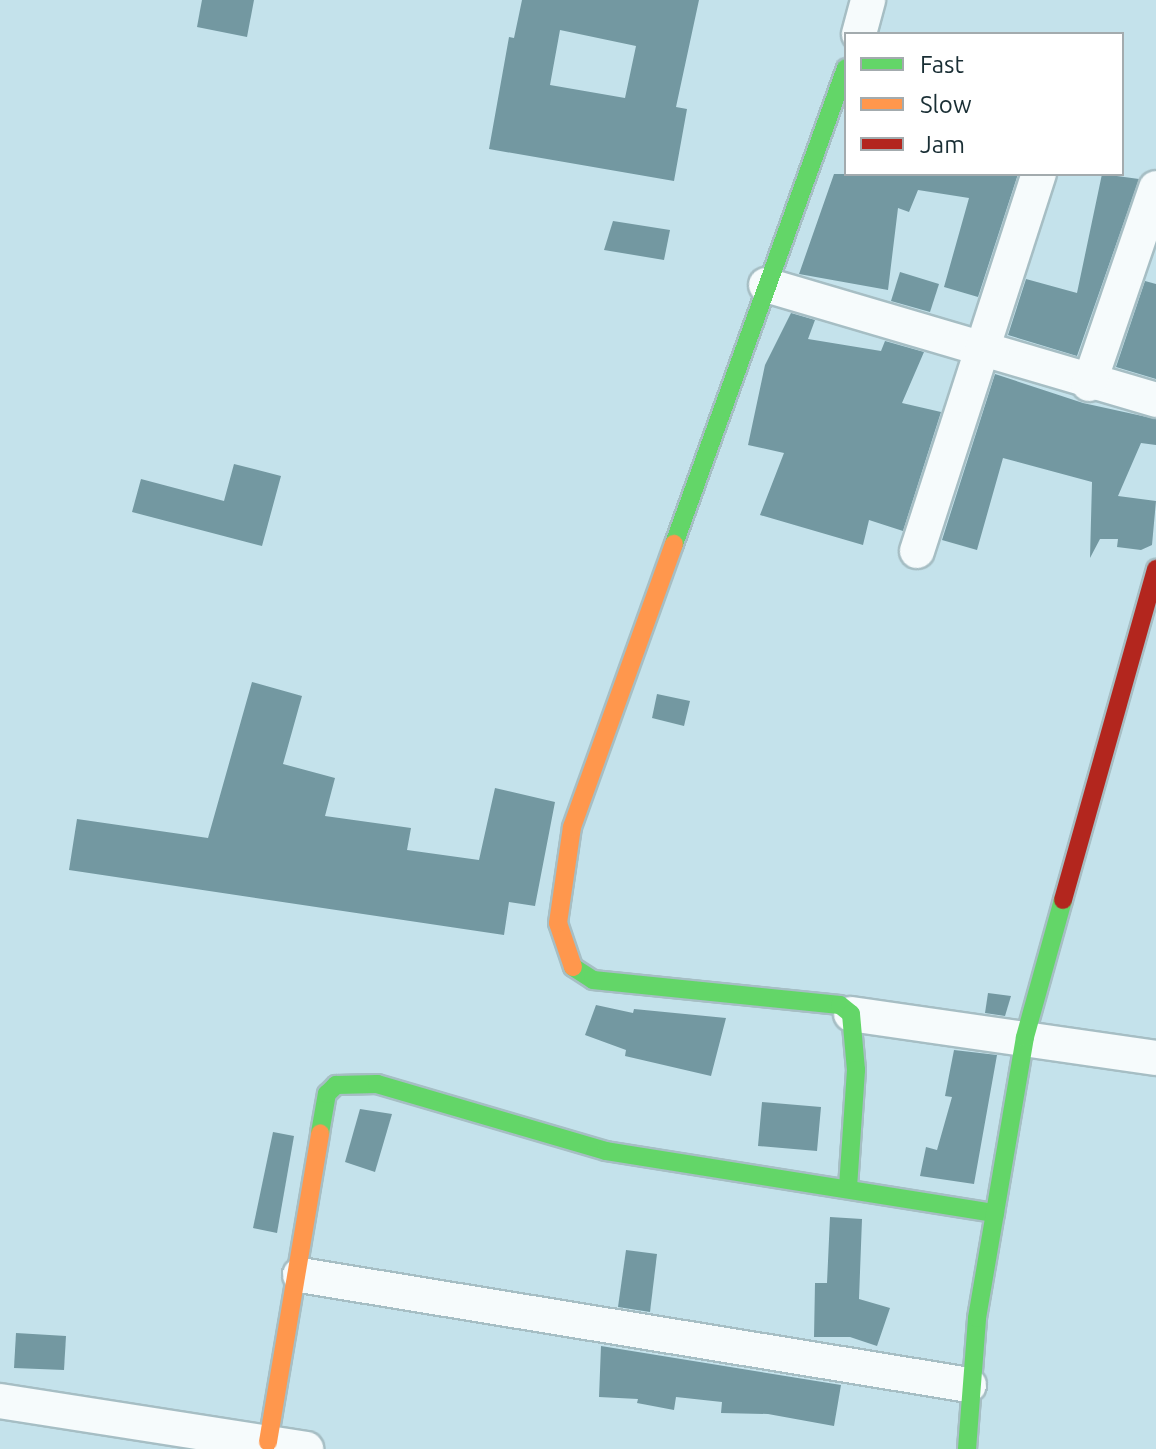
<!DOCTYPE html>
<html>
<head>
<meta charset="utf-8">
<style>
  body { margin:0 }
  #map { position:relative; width:1156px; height:1449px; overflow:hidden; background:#c4e2eb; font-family:Ubuntu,sans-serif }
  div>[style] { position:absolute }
  .building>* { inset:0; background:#7398a1 }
  .roads { filter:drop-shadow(2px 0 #a6bec4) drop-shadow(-2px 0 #a6bec4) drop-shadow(0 2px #a6bec4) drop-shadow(0 -2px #a6bec4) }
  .street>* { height:34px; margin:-17px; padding:0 17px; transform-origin:17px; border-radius:17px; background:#f6fbfc }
  .fast>* { height:18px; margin:-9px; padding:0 9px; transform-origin:9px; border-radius:9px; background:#63d668 }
  .slow>* { height:18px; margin:-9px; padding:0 9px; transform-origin:9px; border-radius:9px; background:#ff974d }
  .jam>* { height:18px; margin:-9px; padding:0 9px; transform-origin:9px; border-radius:9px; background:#b3261e }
  span { translate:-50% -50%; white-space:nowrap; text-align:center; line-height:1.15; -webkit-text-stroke:8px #fff; paint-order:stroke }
  .legend { position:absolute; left:844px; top:32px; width:280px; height:144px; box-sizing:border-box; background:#fff; border:2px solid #a3abae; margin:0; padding:10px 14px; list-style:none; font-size:24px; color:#192e34 }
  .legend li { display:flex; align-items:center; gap:16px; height:40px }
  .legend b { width:40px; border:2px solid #a3abae }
</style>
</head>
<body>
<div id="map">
  <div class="building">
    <i style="clip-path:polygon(202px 0,254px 0,247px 37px,197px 27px)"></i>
    <i style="clip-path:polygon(evenodd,522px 0,699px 0,676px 107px,687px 109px,674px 181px,489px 149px,509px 37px,514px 38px,522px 0,560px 30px,636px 46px,625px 98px,550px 85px,560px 30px)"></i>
    <i style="clip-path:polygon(834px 174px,1018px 174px,978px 297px,944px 287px,969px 198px,918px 190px,909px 212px,898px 208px,888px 290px,799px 274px)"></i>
    <i style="clip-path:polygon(1102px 174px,1139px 179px,1077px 356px,1008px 335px,1026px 279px,1077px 293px)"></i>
    <i style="clip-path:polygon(613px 221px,670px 230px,664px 260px,604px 250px)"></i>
    <i style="clip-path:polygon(900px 272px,939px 284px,930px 312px,891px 301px)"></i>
    <i style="clip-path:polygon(1145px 281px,1156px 284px,1156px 379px,1116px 367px)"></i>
    <i style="clip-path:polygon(791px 313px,815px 320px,808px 339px,881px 351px,885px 341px,924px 352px,902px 403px,941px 412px,903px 531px,869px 520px,863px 545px,760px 515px,784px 453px,748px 445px,765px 365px)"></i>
    <i style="clip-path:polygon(995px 374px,1083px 403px,1156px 419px,1156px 445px,1141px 443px,1118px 496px,1156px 501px,1152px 545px,1141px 550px,1117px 547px,1118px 539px,1100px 539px,1090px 558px,1092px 482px,1003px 458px,977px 550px,942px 540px)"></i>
    <i style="clip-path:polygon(234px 464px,281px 476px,262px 546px,132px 512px,141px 479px,224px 501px)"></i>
    <i style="clip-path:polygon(252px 682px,302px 696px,283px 764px,335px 778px,325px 816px,411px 828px,407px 850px,479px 860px,495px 788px,555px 802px,535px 906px,509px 902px,504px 935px,69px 870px,77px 819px,208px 838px)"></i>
    <i style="clip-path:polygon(657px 694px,690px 701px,684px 726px,652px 718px)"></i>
    <i style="clip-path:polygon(988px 993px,1011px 996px,1005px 1016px,985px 1013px)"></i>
    <i style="clip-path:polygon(596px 1005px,633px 1013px,634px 1009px,726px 1018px,711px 1076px,625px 1056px,626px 1050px,585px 1035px)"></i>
    <i style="clip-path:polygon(954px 1050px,997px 1055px,974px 1184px,920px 1176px,926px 1147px,937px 1150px,952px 1097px,945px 1096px)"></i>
    <i style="clip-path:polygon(762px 1102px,821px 1107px,817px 1151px,758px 1146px)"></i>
    <i style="clip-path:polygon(360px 1109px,392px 1114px,375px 1172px,345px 1162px)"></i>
    <i style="clip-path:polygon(273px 1132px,294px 1136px,277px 1233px,253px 1228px)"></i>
    <i style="clip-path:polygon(830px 1217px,862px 1219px,859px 1299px,890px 1308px,877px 1346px,850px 1337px,814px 1337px,815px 1283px,827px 1283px)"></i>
    <i style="clip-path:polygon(626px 1250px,657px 1254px,650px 1312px,618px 1307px)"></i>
    <i style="clip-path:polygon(16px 1333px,66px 1336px,64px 1370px,14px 1368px)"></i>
    <i style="clip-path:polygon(601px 1346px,841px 1385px,834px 1426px,768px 1414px,721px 1413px,722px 1402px,676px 1397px,674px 1410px,637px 1403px,638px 1399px,599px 1397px)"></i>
  </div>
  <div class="roads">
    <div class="street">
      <i style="left:859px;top:34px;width:35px;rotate:-75deg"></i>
      <i style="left:766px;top:285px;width:407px;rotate:16.4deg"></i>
      <i style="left:1089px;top:384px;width:207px;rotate:-71.1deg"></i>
      <i style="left:917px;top:551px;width:396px;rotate:-72.1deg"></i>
      <i style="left:851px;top:1014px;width:308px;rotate:8.2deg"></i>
      <i style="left:300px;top:1275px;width:678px;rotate:9.34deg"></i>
      <i style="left:0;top:1401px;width:310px;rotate:8.9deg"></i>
    </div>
    <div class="fast">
      <i style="left:674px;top:544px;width:506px;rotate:-70.13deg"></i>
      <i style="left:573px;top:967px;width:24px;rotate:33deg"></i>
      <i style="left:593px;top:980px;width:248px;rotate:5.8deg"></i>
      <i style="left:840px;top:1005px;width:14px;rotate:39deg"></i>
      <i style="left:851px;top:1014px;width:56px;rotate:84.9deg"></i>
      <i style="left:856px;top:1070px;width:117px;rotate:93.9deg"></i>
      <i style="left:320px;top:1133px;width:40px;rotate:-80deg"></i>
      <i style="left:327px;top:1094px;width:13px;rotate:-45deg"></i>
      <i style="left:336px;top:1085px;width:41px;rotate:-1.4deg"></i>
      <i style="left:377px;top:1084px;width:239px;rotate:16.3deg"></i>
      <i style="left:606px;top:1151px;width:394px;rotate:9.1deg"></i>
      <i style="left:967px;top:1449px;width:131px;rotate:-85.6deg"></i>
      <i style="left:977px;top:1318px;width:285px;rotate:-80.3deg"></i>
      <i style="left:1025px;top:1037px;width:142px;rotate:-74.5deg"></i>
    </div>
    <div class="slow">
      <i style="left:573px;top:967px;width:46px;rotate:-108.8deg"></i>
      <i style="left:558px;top:923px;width:97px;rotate:-81.7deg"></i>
      <i style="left:572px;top:827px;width:301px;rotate:-70.2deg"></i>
      <i style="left:268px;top:1442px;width:313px;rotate:-80.4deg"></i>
    </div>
    <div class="jam">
      <i style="left:1063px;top:900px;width:344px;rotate:-74.3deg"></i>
    </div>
  </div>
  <ul class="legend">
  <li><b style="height:10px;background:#63d668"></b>Fast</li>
  <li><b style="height:10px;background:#ff974d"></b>Slow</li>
  <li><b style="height:10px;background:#b3261e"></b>Jam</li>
  </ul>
</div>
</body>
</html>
